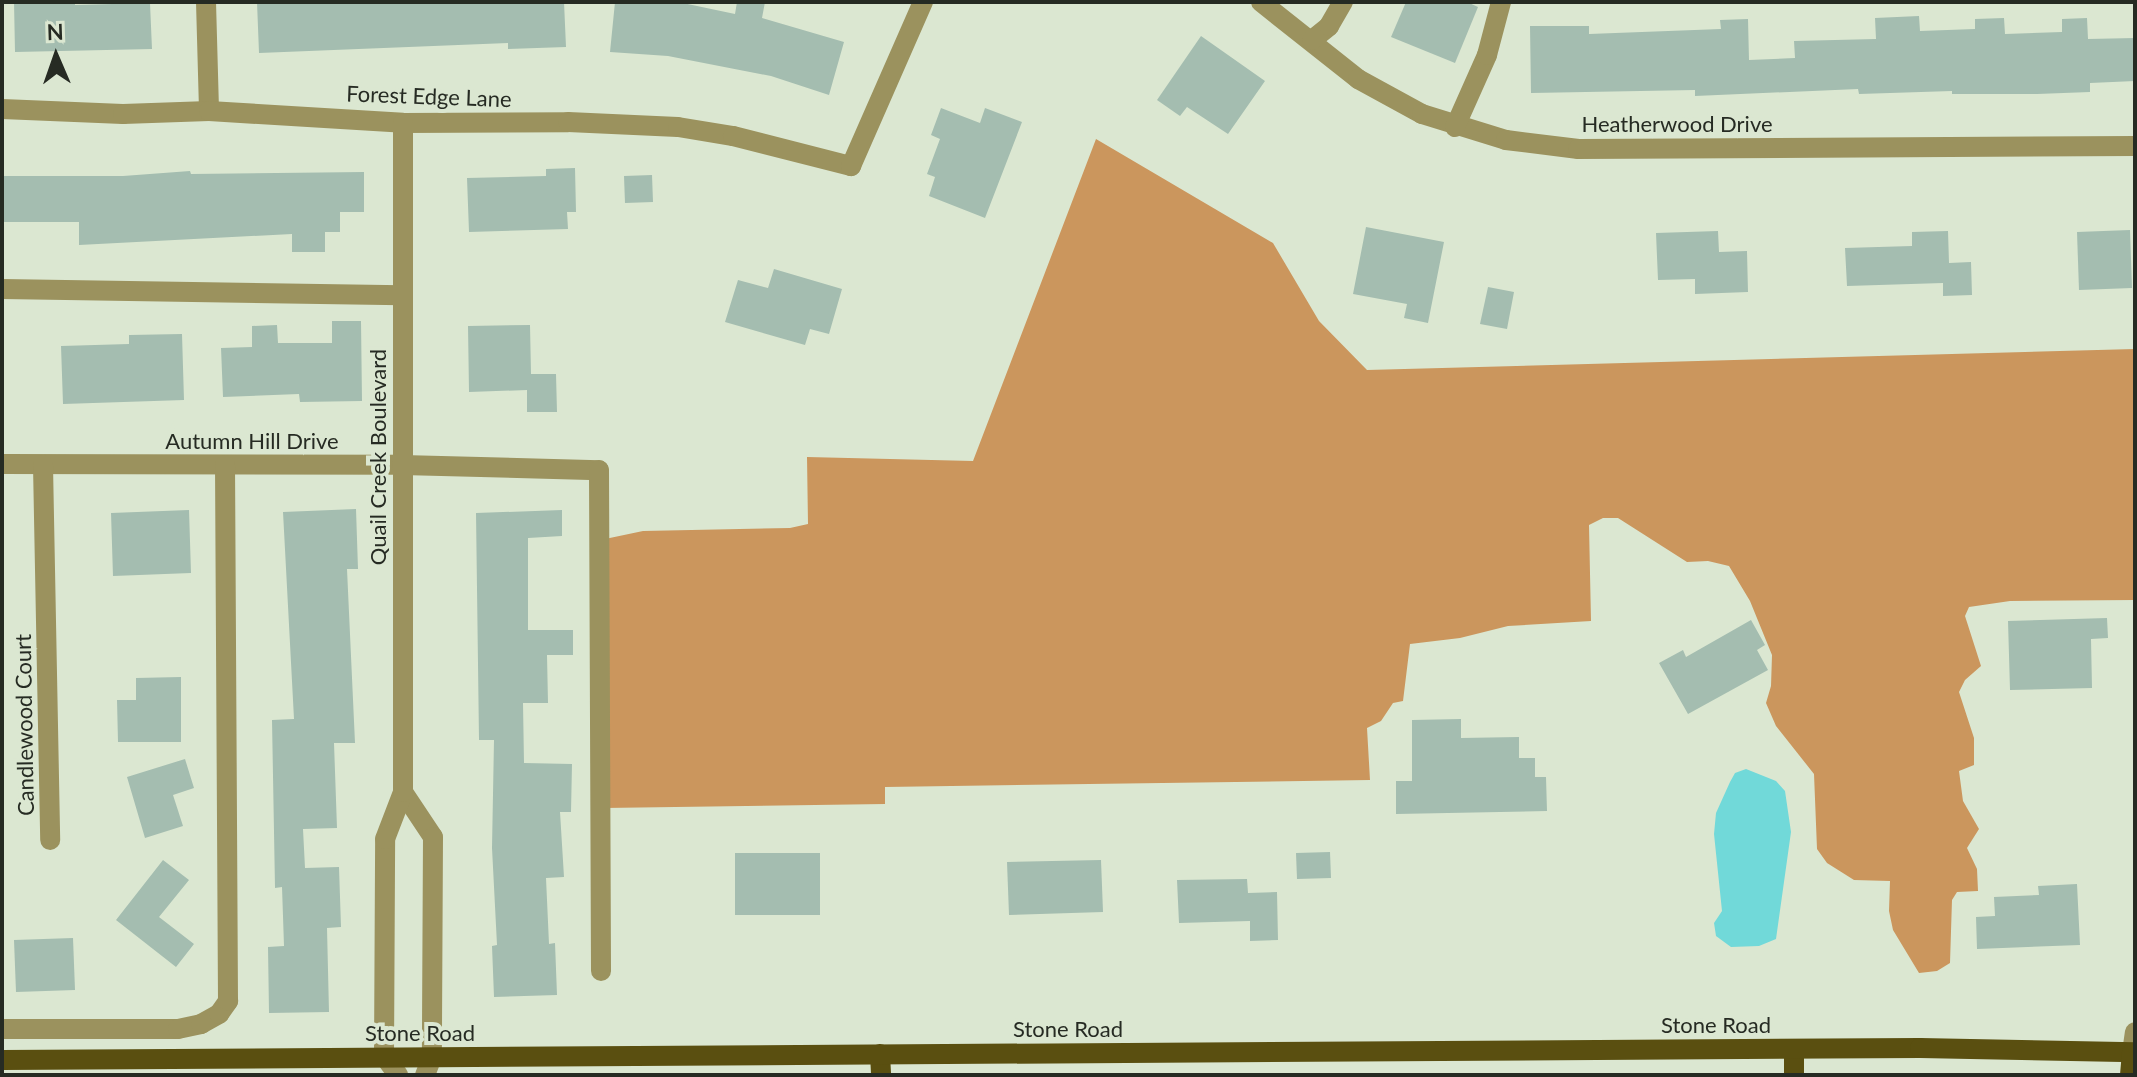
<!DOCTYPE html>
<html>
<head>
<meta charset="utf-8">
<style>
  body { margin:0 }
  #map { position:relative; width:2137px; height:1077px; overflow:hidden; background:#dbe7d1; font-family:Lato,sans-serif }
  div>[style] { position:absolute }
  .forest>* { inset:0; background:#cb965d }
  .water>* { inset:0; background:#71d9d9 }
  .building>* { inset:0; background:#a4bdb0 }
  .minor>* { height:20px; margin:-10px; padding:0 10px; transform-origin:10px; border-radius:10px; background:#9b925e }
  .major>* { height:20px; margin:-10px; padding:0 10px; transform-origin:10px; border-radius:10px; background:#5a4f10 }
  span { translate:-50% -50%; white-space:nowrap; text-align:center; line-height:1.15; -webkit-text-stroke:8px #dbe7d1; paint-order:stroke }
  .street-label { font-size:22px; color:#262b23 }
  .frame { position:absolute; inset:0; border:4px solid #262b23; pointer-events:none }
  .north { position:absolute; left:16px; top:16px; width:80px; height:80px; -webkit-text-stroke:6px #dbe7d1; paint-order:stroke; rotate:358deg; font-size:22px; font-weight:700; line-height:32px; text-align:center; color:#262b23 }
  .north::after { content:''; display:block; margin:auto; width:28px; height:36px; background:#262b23; clip-path:polygon(50% 0,100% 100%,50% 72%,0 100%) }
</style>
</head>
<body>
<div id="map">
  <div class="forest">
    <i style="clip-path:polygon(1096px 139px,1273px 243px,1319px 321px,1367px 370px,2135px 349px,2135px 600px,2010px 601px,1969px 607px,1965px 616px,1981px 666px,1965px 680px,1959px 692px,1974px 738px,1974px 765px,1959px 771px,1963px 801px,1979px 829px,1967px 848px,1977px 869px,1978px 891px,1957px 892px,1952px 900px,1950px 963px,1937px 971px,1919px 973px,1893px 930px,1889px 911px,1890px 881px,1854px 880px,1827px 863px,1817px 849px,1814px 774px,1776px 726px,1766px 703px,1771px 686px,1772px 655px,1750px 601px,1729px 566px,1708px 561px,1687px 562px,1618px 518px,1603px 518px,1589px 525px,1591px 621px,1508px 626px,1460px 638px,1410px 644px,1403px 701px,1393px 703px,1381px 721px,1367px 728px,1370px 780px,885px 787px,885px 804px,604px 808px,605px 539px,643px 531px,790px 528px,808px 524px,807px 457px,973px 461px)"></i>
  </div>
  <div class="water">
    <i style="clip-path:polygon(1746px 769px,1776px 781px,1785px 791px,1791px 832px,1776px 939px,1759px 946px,1731px 947px,1716px 936px,1714px 923px,1722px 911px,1714px 834px,1716px 813px,1730px 782px,1735px 773px)"></i>
  </div>
  <div class="building">
    <i style="clip-path:polygon(14px 2px,75px 2px,75px 5px,150px 3px,152px 49px,15px 52px)"></i>
    <i style="clip-path:polygon(257px 2px,564px 2px,566px 47px,508px 49px,508px 43px,259px 53px)"></i>
    <i style="clip-path:polygon(615px 2px,678px 2px,735px 14px,737px 2px,765px 2px,762px 18px,844px 42px,829px 95px,771px 76px,668px 56px,610px 52px)"></i>
    <i style="clip-path:polygon(1406px 2px,1467px 2px,1478px 7px,1455px 63px,1391px 37px)"></i>
    <i style="clip-path:polygon(1919px 16px,1920px 31px,1975px 29px,1975px 19px,2004px 18px,2005px 34px,2062px 32px,2062px 19px,2087px 18px,2088px 39px,2135px 38px,2135px 81px,2090px 83px,2090px 92px,2037px 94px,1952px 94px,1952px 91px,1859px 94px,1858px 89px,1695px 96px,1695px 90px,1531px 93px,1530px 26px,1589px 26px,1589px 34px,1721px 29px,1720px 20px,1748px 19px,1749px 60px,1795px 58px,1794px 41px,1876px 39px,1875px 18px)"></i>
    <i style="clip-path:polygon(1201px 36px,1265px 81px,1228px 134px,1187px 107px,1180px 116px,1157px 100px)"></i>
    <i style="clip-path:polygon(941px 108px,980px 123px,985px 108px,1022px 122px,985px 218px,929px 196px,935px 177px,927px 174px,940px 139px,931px 135px)"></i>
    <i style="clip-path:polygon(575px 168px,576px 212px,567px 212px,568px 229px,469px 232px,467px 178px,546px 176px,546px 169px)"></i>
    <i style="clip-path:polygon(190px 171px,191px 174px,364px 172px,364px 212px,340px 212px,340px 232px,325px 232px,325px 252px,292px 252px,292px 234px,79px 245px,79px 222px,2px 222px,2px 176px,123px 176px)"></i>
    <i style="clip-path:polygon(652px 175px,653px 202px,625px 203px,624px 176px)"></i>
    <i style="clip-path:polygon(1366px 227px,1444px 242px,1428px 323px,1404px 318px,1407px 304px,1353px 294px)"></i>
    <i style="clip-path:polygon(2130px 230px,2132px 288px,2079px 290px,2077px 232px)"></i>
    <i style="clip-path:polygon(1718px 231px,1719px 252px,1747px 251px,1748px 292px,1695px 294px,1695px 279px,1658px 280px,1656px 233px)"></i>
    <i style="clip-path:polygon(1948px 231px,1949px 263px,1971px 262px,1972px 295px,1943px 296px,1943px 283px,1847px 286px,1845px 248px,1912px 246px,1912px 232px)"></i>
    <i style="clip-path:polygon(774px 269px,842px 289px,829px 334px,810px 329px,805px 345px,725px 322px,738px 280px,768px 288px)"></i>
    <i style="clip-path:polygon(1488px 287px,1514px 292px,1507px 329px,1480px 324px)"></i>
    <i style="clip-path:polygon(332px 321px,361px 321px,362px 401px,300px 402px,299px 394px,223px 397px,221px 348px,252px 347px,252px 326px,277px 325px,278px 343px,332px 343px)"></i>
    <i style="clip-path:polygon(530px 325px,531px 374px,556px 374px,557px 412px,527px 412px,527px 390px,469px 392px,468px 326px)"></i>
    <i style="clip-path:polygon(182px 334px,184px 400px,63px 404px,61px 346px,129px 344px,129px 335px)"></i>
    <i style="clip-path:polygon(356px 509px,358px 569px,347px 569px,355px 743px,334px 743px,337px 828px,303px 829px,305px 868px,339px 867px,341px 927px,327px 928px,329px 1012px,269px 1013px,268px 947px,284px 946px,282px 887px,275px 888px,272px 720px,294px 719px,283px 512px)"></i>
    <i style="clip-path:polygon(189px 510px,191px 573px,113px 576px,111px 513px)"></i>
    <i style="clip-path:polygon(562px 510px,562px 536px,528px 538px,528px 630px,573px 630px,573px 655px,547px 655px,548px 703px,523px 703px,524px 763px,572px 764px,571px 812px,560px 812px,564px 877px,546px 878px,549px 944px,555px 943px,557px 995px,494px 997px,492px 946px,497px 945px,492px 848px,494px 740px,479px 740px,476px 513px)"></i>
    <i style="clip-path:polygon(2107px 618px,2108px 638px,2091px 639px,2092px 688px,2010px 690px,2008px 621px)"></i>
    <i style="clip-path:polygon(1751px 620px,1765px 645px,1757px 650px,1768px 670px,1688px 714px,1659px 663px,1683px 650px,1686px 657px)"></i>
    <i style="clip-path:polygon(181px 677px,181px 742px,118px 742px,117px 700px,136px 700px,136px 678px)"></i>
    <i style="clip-path:polygon(1461px 719px,1461px 738px,1519px 737px,1519px 758px,1535px 758px,1535px 777px,1546px 777px,1547px 811px,1396px 814px,1396px 781px,1412px 781px,1412px 720px)"></i>
    <i style="clip-path:polygon(185px 759px,194px 788px,173px 795px,183px 826px,145px 838px,127px 777px)"></i>
    <i style="clip-path:polygon(1330px 852px,1331px 878px,1297px 879px,1296px 853px)"></i>
    <i style="clip-path:polygon(735px 853px,820px 853px,820px 915px,735px 915px)"></i>
    <i style="clip-path:polygon(163px 860px,189px 880px,159px 917px,194px 944px,176px 967px,116px 920px)"></i>
    <i style="clip-path:polygon(1101px 860px,1103px 912px,1009px 915px,1007px 862px)"></i>
    <i style="clip-path:polygon(1247px 879px,1248px 893px,1277px 892px,1278px 940px,1250px 941px,1250px 921px,1179px 923px,1177px 880px)"></i>
    <i style="clip-path:polygon(2077px 884px,2080px 945px,1977px 949px,1976px 917px,1995px 916px,1994px 897px,2039px 895px,2038px 886px)"></i>
    <i style="clip-path:polygon(73px 938px,75px 990px,16px 992px,14px 940px)"></i>
  </div>
  <div class="minor">
    <i style="left:206px;top:2px;width:109px;rotate:88.4deg"></i>
    <i style="left:1261px;top:2px;width:124px;rotate:38.4deg"></i>
    <i style="left:1358px;top:79px;width:73px;rotate:28.7deg"></i>
    <i style="left:1422px;top:114px;width:88px;rotate:17.2deg"></i>
    <i style="left:1506px;top:140px;width:73px;rotate:7.1deg"></i>
    <i style="left:1578px;top:149px;width:557px;rotate:-0.31deg"></i>
    <i style="left:1312px;top:40px;width:22px;rotate:-39deg"></i>
    <i style="left:1329px;top:26px;width:28px;rotate:-60deg"></i>
    <i style="left:2px;top:109px;width:121px;rotate:2.4deg"></i>
    <i style="left:123px;top:114px;width:86px;rotate:-2deg"></i>
    <i style="left:209px;top:111px;width:194px;rotate:3.5deg"></i>
    <i style="left:403px;top:123px;width:165px;rotate:-0.3deg"></i>
    <i style="left:568px;top:122px;width:110px;rotate:2.6deg"></i>
    <i style="left:678px;top:127px;width:56px;rotate:9.3deg"></i>
    <i style="left:733px;top:136px;width:122px;rotate:14.3deg"></i>
    <i style="left:851px;top:166px;width:179px;rotate:-66.3deg"></i>
    <i style="left:1455px;top:127px;width:79px;rotate:-66deg"></i>
    <i style="left:1487px;top:55px;width:55px;rotate:-75.2deg"></i>
    <i style="left:2px;top:289px;width:400px;rotate:0.9deg"></i>
    <i style="left:2px;top:464px;width:400px;rotate:0.1deg"></i>
    <i style="left:402px;top:465px;width:197px;rotate:1.5deg"></i>
    <i style="left:599px;top:470px;width:501px;rotate:89.77deg"></i>
    <i style="left:43px;top:465px;width:375px;rotate:88.9deg"></i>
    <i style="left:403px;top:792px;width:54px;rotate:56.3deg"></i>
    <i style="left:433px;top:837px;width:220px;rotate:90.3deg"></i>
    <i style="left:432px;top:1057px;width:19px;rotate:111deg"></i>
    <i style="left:2px;top:1029px;width:176px"></i>
    <i style="left:178px;top:1029px;width:24px;rotate:-12deg"></i>
    <i style="left:201px;top:1024px;width:21px;rotate:-29deg"></i>
    <i style="left:219px;top:1014px;width:16px;rotate:-55deg"></i>
    <i style="left:228px;top:1001px;width:536px;rotate:-90.32deg"></i>
    <i style="left:2132px;top:1053px;width:21px;rotate:-82deg"></i>
    <i style="left:398px;top:1075px;width:24px;rotate:-126deg"></i>
    <i style="left:384px;top:1056px;width:217px;rotate:-89.7deg"></i>
    <i style="left:385px;top:839px;width:50px;rotate:-69deg"></i>
    <i style="left:403px;top:792px;width:669px;rotate:-90deg"></i>
  </div>
  <div class="major">
    <i style="left:1794px;top:1049px;width:26px;rotate:90deg"></i>
    <i style="left:880px;top:1054px;width:21px;rotate:87deg"></i>
    <i style="left:2px;top:1060px;width:1918px;rotate:-0.36deg"></i>
    <i style="left:1920px;top:1048px;width:215px;rotate:1.1deg"></i>
    <i style="left:2130px;top:1075px;width:22px;rotate:-85deg"></i>
  </div>
  <div class="street-label">
    <span style="left:429px;top:96px;rotate:2deg">Forest Edge Lane</span>
    <span style="left:1677px;top:124px">Heatherwood Drive</span>
    <span style="left:252px;top:441px">Autumn Hill Drive</span>
    <span style="left:378px;top:457px;rotate:-90deg">Quail Creek Boulevard</span>
    <span style="left:24px;top:725px;rotate:-91deg">Candlewood Court</span>
    <span style="left:1716px;top:1025px">Stone Road</span>
    <span style="left:1068px;top:1029px">Stone Road</span>
    <span style="left:420px;top:1033px">Stone Road</span>
  </div>
  <div class="frame"></div>
  <div class="north">N</div>
</div>
</body>
</html>
